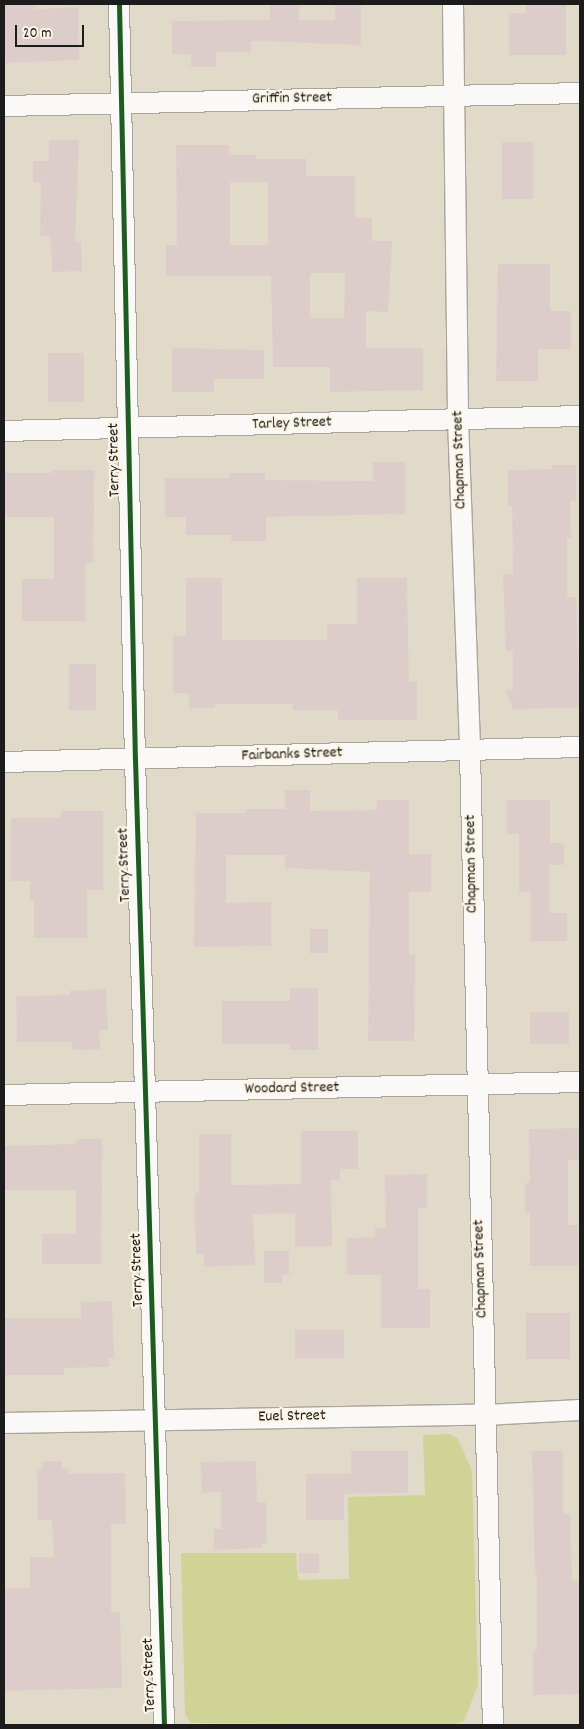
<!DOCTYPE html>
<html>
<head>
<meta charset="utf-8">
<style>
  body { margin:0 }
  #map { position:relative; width:584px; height:1729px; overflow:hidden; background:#e2dac8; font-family:Dekko,sans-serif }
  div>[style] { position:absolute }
  .green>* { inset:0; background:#cfd396 }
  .building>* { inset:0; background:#dccdcb }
  .roads { filter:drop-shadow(1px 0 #aaa59a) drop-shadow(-1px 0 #aaa59a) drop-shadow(0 1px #aaa59a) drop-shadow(0 -1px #aaa59a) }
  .minor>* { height:20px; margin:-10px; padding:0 10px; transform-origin:10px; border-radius:10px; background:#fbf9f7 }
  .cycleway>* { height:5px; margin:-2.5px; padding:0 2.5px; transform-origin:2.5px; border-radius:2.5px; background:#1b5e20 }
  span { translate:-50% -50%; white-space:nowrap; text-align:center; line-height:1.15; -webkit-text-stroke:4.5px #fcf5e5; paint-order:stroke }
  .street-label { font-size:16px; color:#1c1c1c }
  .frame { position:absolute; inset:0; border:5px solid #1c1c1c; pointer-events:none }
  .scale { position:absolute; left:15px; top:25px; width:69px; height:22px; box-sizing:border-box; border:2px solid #1c1c1c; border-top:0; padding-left:6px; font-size:15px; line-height:18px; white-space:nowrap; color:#1c1c1c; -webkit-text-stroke:4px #fcf5e5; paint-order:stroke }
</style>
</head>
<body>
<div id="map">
  <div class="green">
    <i style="clip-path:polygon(450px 1434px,458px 1439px,472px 1471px,478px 1685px,464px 1721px,453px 1725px,191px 1723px,185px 1715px,181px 1553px,296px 1553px,298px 1580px,349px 1579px,348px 1497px,425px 1495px,423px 1435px)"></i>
  </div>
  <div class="building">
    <i style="clip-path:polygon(4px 4px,35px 4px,35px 9px,78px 7px,79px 60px,4px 63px)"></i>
    <i style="clip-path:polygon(270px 4px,299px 4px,299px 20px,335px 20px,335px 4px,361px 4px,361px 45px,251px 41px,251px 52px,216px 52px,216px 67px,191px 67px,191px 54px,172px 54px,172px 21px,270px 20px)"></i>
    <i style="clip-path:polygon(526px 4px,566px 4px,566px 55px,509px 55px,509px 13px,526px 13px)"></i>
    <i style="clip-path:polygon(49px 140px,79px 140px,75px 242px,81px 241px,82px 271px,52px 272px,51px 237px,40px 236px,41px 182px,33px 182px,33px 161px,49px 161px)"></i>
    <i style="clip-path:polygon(502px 142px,533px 142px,533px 199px,502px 199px)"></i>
    <i style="clip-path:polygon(evenodd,176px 145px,229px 145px,229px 155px,256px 155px,256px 159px,306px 159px,306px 176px,355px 176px,355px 218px,372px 218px,372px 241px,392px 241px,388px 312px,366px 311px,366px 348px,423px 348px,423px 390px,330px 392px,330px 367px,273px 367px,271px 276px,166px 276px,166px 245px,177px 245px,176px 145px,230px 182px,268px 182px,268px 245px,230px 245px,230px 182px,176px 145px,310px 273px,345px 273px,344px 318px,310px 318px,310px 273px)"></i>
    <i style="clip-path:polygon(498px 264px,550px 264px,550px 311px,571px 311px,571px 349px,538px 349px,538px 381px,496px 381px)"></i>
    <i style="clip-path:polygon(172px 348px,264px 350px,264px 379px,214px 379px,214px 392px,172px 392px)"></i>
    <i style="clip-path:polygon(48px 353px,84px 353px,84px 402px,48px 402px)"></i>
    <i style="clip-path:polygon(373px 462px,405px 462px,405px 514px,266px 517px,266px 541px,231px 541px,231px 535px,186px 535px,186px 517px,165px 517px,165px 478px,230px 478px,229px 473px,265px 473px,265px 480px,373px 481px)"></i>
    <i style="clip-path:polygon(552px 465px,576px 465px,576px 501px,570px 501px,571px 538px,567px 538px,567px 597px,576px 597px,580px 708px,513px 709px,506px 690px,513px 690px,513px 651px,506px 651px,504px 604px,503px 574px,513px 574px,512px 506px,508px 506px,508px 470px,552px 469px)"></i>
    <i style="clip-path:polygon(52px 470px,94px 470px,93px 563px,85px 563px,85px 621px,22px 621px,22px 579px,54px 579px,54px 517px,4px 517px,4px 473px,52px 473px)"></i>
    <i style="clip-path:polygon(186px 578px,222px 578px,222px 640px,327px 640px,327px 624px,357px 624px,357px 578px,407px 578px,409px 682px,417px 682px,417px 720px,338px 720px,338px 710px,293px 710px,293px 704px,215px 704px,215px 708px,189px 708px,189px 693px,173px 693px,173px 636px,186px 636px)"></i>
    <i style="clip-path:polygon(69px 664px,96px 664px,96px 710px,69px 710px)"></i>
    <i style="clip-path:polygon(285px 790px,310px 790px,310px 811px,377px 810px,377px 800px,409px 800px,409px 854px,431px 854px,431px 892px,409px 892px,409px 955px,415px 955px,414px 1041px,368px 1041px,370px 872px,285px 868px,285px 855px,226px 855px,226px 903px,271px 902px,271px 946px,194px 947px,196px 813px,246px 813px,246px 809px,285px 809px)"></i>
    <i style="clip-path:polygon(507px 800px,550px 800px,550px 843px,564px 843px,564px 865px,549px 865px,549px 913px,567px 913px,567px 941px,531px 941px,531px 892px,519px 892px,519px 834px,507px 834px)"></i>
    <i style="clip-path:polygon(61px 811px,103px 811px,103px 890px,87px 890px,87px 938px,34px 938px,34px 901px,30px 901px,30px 881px,11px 881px,11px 818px,61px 818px)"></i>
    <i style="clip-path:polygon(310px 929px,328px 929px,328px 953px,310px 953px)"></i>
    <i style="clip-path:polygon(290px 988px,318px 988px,318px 1050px,290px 1050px,290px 1044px,222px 1044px,222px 1001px,290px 1001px)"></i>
    <i style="clip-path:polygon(106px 989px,108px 1030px,99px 1030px,100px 1049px,72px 1050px,72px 1042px,17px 1042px,16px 996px,70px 995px,70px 991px)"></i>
    <i style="clip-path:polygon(530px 1012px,569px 1012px,569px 1044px,530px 1044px)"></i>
    <i style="clip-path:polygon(580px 1128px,580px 1160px,568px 1160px,568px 1225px,578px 1225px,578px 1266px,530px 1266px,530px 1213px,525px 1213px,525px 1183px,530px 1183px,529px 1129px)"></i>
    <i style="clip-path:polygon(301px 1131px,358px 1131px,358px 1169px,340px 1169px,340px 1180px,331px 1180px,332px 1246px,295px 1247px,295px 1213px,253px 1214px,255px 1265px,204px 1267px,204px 1254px,196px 1254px,195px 1213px,195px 1193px,199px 1193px,199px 1134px,231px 1134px,231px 1185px,301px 1184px)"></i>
    <i style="clip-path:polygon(76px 1139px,102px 1139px,101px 1264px,42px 1264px,42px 1234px,76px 1234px,76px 1190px,4px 1190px,4px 1146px,76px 1144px)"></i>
    <i style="clip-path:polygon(427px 1174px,427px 1208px,418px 1208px,418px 1289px,430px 1289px,430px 1328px,381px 1328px,381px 1275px,347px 1275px,347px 1238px,375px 1237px,375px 1228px,386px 1228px,385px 1175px)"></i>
    <i style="clip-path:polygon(264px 1251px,289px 1251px,289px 1275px,282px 1275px,282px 1283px,264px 1283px)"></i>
    <i style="clip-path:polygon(112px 1301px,114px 1358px,109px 1358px,109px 1367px,64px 1368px,64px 1375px,4px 1375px,4px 1318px,81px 1318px,81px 1302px)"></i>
    <i style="clip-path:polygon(526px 1313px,570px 1313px,570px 1359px,526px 1359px)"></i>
    <i style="clip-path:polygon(295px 1330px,344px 1330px,344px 1358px,295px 1358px)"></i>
    <i style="clip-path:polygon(351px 1451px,408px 1451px,408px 1493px,344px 1494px,344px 1520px,306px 1520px,306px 1474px,351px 1474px)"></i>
    <i style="clip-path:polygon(532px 1451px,563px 1451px,563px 1514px,570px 1514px,572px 1581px,579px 1581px,580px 1694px,533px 1695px,533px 1651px,537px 1651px,537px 1573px,535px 1573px)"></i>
    <i style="clip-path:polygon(43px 1461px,62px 1461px,62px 1469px,68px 1469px,68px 1474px,125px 1473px,126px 1524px,111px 1524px,111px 1612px,120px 1612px,122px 1688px,4px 1691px,4px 1588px,30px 1588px,30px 1557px,54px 1557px,52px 1520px,38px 1520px,37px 1469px,43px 1469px)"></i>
    <i style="clip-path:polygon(256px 1461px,257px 1502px,266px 1502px,267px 1543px,262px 1543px,262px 1548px,214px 1550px,214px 1529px,221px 1529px,221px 1492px,202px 1493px,201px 1462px)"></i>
    <i style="clip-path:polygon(299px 1553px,319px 1554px,319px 1573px,299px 1573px)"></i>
  </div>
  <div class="roads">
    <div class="minor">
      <i style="left:119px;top:4px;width:755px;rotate:88.79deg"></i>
      <i style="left:135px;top:759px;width:966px;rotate:88.28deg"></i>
      <i style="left:453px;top:4px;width:415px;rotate:89.3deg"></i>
      <i style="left:458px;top:419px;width:333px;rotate:87.9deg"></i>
      <i style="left:470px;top:752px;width:973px;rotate:88.65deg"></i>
      <i style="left:4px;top:106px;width:576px;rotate:-1.29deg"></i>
      <i style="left:4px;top:431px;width:576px;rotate:-1.49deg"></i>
      <i style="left:4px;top:762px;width:576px;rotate:-1.49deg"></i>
      <i style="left:4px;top:1095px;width:576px;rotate:-1.29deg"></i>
      <i style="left:4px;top:1423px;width:482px;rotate:-1deg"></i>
      <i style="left:486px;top:1415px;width:94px;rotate:-3deg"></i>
    </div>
  </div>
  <div class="cycleway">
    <i style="left:119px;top:4px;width:755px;rotate:88.79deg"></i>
    <i style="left:135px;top:759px;width:966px;rotate:88.28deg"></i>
  </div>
  <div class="street-label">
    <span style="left:292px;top:99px;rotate:-1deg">Griffin Street</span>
    <span style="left:292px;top:424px;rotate:-2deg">Tarley Street</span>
    <span style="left:115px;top:460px;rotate:-91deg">Terry Street</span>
    <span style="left:460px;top:460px;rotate:-92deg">Chapman Street</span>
    <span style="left:292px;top:755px;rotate:-2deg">Fairbanks Street</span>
    <span style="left:472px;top:864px;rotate:-91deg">Chapman Street</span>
    <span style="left:125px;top:865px;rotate:-92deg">Terry Street</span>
    <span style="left:292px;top:1089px;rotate:-1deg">Woodard Street</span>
    <span style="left:481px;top:1269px;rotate:-92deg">Chapman Street</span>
    <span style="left:138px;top:1270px;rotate:-92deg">Terry Street</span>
    <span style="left:292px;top:1417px;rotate:-1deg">Euel Street</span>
    <span style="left:150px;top:1675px;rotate:-92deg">Terry Street</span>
  </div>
  <div class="frame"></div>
  <div class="scale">20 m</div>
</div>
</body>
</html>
